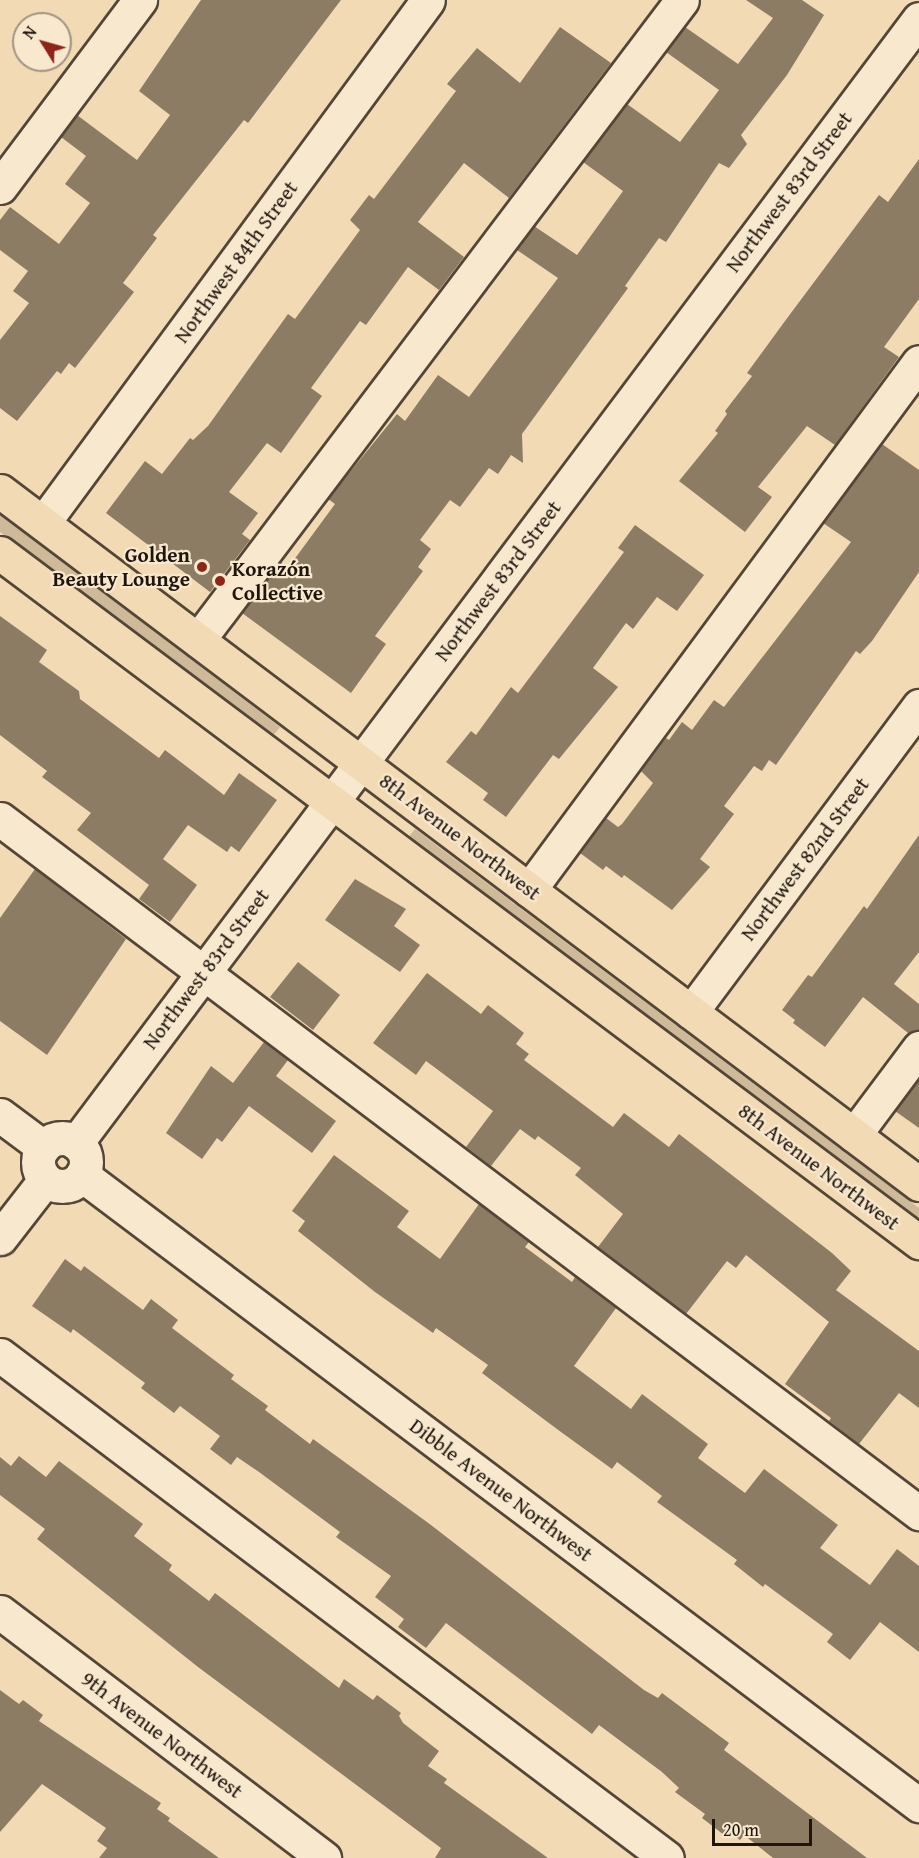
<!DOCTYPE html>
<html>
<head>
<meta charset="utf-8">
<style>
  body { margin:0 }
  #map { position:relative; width:919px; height:1858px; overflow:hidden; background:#f2dbb4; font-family:"Gentium Book Plus",serif }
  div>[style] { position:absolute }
  .green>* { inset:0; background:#ceb998 }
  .building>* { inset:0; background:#8d7c64 }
  .roads { filter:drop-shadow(2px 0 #544637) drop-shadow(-2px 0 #544637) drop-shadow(0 2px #544637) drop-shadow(0 -2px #544637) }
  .minor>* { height:33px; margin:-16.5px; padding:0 16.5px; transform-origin:16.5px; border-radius:16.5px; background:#f7e8ce }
  .minor>.ring { margin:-16.5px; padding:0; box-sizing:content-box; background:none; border:33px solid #f7e8ce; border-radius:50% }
  .major>* { height:33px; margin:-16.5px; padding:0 16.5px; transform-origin:16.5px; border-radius:16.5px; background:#f2dbb4 }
  .dots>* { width:16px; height:16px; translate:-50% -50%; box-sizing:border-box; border:3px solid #f7e8ce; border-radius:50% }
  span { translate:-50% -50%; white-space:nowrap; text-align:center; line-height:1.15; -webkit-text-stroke:4.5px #f7e8ce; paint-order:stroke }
  .street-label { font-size:21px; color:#20150d }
  .poi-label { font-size:21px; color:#20150d; font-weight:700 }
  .right { translate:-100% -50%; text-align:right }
  .left { translate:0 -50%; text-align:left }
  .north { position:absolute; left:12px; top:12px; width:60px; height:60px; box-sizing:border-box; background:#f7e8ce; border:2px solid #a19481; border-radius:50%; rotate:307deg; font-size:16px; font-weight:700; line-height:24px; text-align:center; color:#20150d }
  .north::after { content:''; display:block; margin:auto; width:21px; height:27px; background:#8f2418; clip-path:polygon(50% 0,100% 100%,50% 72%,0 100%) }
  .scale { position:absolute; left:712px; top:1819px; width:100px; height:27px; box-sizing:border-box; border:3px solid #20150d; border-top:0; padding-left:8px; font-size:18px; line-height:21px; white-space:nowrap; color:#20150d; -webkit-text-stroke:4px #f7e8ce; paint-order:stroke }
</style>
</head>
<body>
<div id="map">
  <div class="green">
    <i style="clip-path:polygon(0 512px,280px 727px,271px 739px,0 532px)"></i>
    <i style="clip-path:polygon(415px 829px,919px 1208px,919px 1224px,407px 839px)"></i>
  </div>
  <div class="building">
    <i style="clip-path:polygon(201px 0,341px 0,248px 123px,244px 120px,153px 235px,157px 238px,123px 283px,134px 292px,75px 368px,69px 363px,61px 374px,57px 371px,17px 421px,0 408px,0 340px,29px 303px,13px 291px,28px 271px,0 250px,0 220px,10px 207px,59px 244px,90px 203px,65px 184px,86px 156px,61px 137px,77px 115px,137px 160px,170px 115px,139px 91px)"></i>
    <i style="clip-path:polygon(746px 0,802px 0,824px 15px,787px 75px,741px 135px,747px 144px,729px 168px,719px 163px,666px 242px,659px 238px,625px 286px,628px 288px,522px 434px,523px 463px,511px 455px,498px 474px,489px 468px,460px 507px,450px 500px,420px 540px,431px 549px,418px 567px,423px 571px,375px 636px,386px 644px,351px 693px,242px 613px,280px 562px,288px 568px,335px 504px,328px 499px,397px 414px,405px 421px,438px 375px,469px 397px,558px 278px,517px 250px,534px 226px,577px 255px,623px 191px,583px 162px,627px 104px,680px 142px,719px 90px,666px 52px,685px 27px,738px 64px,773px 18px)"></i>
    <i style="clip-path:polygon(560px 27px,611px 63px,509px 198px,464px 163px,418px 222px,464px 257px,439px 290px,408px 267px,366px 325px,360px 321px,311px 388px,322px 396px,281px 453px,267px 443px,229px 492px,258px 513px,242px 534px,250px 540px,210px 592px,106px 513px,145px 461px,162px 474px,190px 438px,193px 440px,208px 426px,288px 314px,295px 319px,360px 230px,350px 220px,369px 195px,374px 199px,456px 91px,447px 84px,477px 48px,520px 83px)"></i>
    <i style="clip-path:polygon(919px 159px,919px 299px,884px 347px,899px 357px,835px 445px,807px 426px,758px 487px,772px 497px,745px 532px,679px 481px,718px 433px,715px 431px,727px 414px,725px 411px,752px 376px,747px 373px,785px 321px,879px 195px,888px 202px)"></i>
    <i style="clip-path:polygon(882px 444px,919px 470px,919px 572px,872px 641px,860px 654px,856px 651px,776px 765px,769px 760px,762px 771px,754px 766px,724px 806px,734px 814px,700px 859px,710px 867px,672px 910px,624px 875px,622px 878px,606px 866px,603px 870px,580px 853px,606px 818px,618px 827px,622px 824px,653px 783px,641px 771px,666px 738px,669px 740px,682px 722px,692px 730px,714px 700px,724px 707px,851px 542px,823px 523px)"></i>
    <i style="clip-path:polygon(635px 525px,704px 575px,677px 611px,657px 597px,633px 629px,626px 623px,593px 668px,618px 687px,559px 759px,553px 755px,506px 817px,483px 800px,488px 793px,446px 762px,471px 731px,476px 735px,511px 687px,518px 693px,624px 552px,618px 548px)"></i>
    <i style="clip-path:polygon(0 616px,47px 650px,39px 662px,79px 691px,80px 699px,159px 758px,165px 750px,224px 795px,239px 773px,277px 800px,239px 852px,231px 846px,227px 852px,188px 825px,163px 859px,197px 885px,170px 922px,139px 899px,149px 885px,77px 830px,91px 813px,42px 777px,47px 771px,0 735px)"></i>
    <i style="clip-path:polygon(919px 835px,919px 952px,894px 984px,919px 1004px,919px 1030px,908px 1033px,863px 997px,825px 1047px,793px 1023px,795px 1020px,782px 1010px,808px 975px,812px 977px,864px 906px,867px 909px)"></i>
    <i style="clip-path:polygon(35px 869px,126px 939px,47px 1055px,0 1021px,0 918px)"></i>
    <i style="clip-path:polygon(355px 879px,406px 909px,394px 926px,420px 945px,400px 972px,325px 920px)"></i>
    <i style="clip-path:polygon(298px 962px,340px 995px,313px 1030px,270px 997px)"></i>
    <i style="clip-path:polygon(427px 973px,481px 1014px,488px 1005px,524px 1033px,516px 1044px,529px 1054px,524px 1060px,613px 1127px,624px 1113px,669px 1147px,679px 1134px,832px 1253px,851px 1271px,836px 1290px,919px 1351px,919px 1408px,899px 1393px,859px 1444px,829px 1421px,831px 1418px,785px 1384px,829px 1322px,746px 1255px,736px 1268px,727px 1261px,686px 1314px,598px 1247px,623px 1214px,575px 1175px,581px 1168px,538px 1136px,535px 1140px,520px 1129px,491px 1166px,466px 1147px,493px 1111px,426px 1061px,416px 1075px,373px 1043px)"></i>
    <i style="clip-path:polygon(264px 1042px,288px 1060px,276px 1076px,336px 1121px,312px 1153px,249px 1106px,222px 1142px,217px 1138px,202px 1159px,166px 1133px,211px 1066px,233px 1083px)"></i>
    <i style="clip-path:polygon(919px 1079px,919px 1128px,895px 1111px)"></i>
    <i style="clip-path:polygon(334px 1155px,409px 1211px,397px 1227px,440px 1259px,479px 1204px,529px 1242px,525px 1247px,572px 1282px,575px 1277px,616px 1308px,574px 1366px,631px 1409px,642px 1394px,708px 1444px,698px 1458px,745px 1493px,764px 1469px,838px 1525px,820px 1548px,870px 1585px,897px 1549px,919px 1566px,919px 1652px,880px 1622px,850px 1660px,827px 1642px,833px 1634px,765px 1584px,763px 1587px,734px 1564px,737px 1560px,657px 1502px,662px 1496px,617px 1462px,612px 1469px,561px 1432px,482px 1373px,488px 1365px,436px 1328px,433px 1333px,375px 1292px,298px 1231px,305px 1221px,292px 1211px)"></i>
    <i style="clip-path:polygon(65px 1259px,81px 1271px,84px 1266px,143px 1310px,151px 1299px,178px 1320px,172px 1328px,234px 1375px,231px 1379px,268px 1406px,265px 1410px,310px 1444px,313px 1439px,431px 1525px,644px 1690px,658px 1698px,662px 1693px,729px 1743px,724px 1750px,867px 1858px,773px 1858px,744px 1835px,740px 1840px,727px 1830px,724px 1835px,702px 1818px,705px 1814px,675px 1792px,679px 1788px,662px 1772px,599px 1725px,592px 1734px,446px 1623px,426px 1648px,398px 1627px,404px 1619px,375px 1597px,391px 1576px,336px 1537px,340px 1532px,259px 1472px,237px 1457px,231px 1465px,210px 1449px,220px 1436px,180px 1406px,174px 1413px,141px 1388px,145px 1383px,73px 1329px,71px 1333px,32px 1306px)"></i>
    <i style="clip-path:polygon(19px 1456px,46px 1477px,59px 1461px,143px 1524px,134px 1536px,172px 1565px,169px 1570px,209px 1601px,215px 1593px,339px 1688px,344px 1679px,373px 1700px,377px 1695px,401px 1713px,399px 1716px,403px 1723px,439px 1751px,428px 1766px,447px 1779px,444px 1783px,548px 1858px,435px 1858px,441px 1848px,198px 1667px,37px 1539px,45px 1529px,0 1495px,0 1457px,11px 1466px)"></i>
    <i style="clip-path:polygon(0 1690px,19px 1704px,23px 1700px,43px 1715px,39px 1721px,161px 1803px,157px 1809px,170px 1818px,168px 1821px,219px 1858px,99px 1858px,107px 1848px,97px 1841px,106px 1828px,42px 1784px,0 1832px)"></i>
  </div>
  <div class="roads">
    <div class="minor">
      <i style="left:0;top:187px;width:234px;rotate:-53.2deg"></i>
      <i style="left:43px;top:523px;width:649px;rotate:-53.64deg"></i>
      <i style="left:198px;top:640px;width:802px;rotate:-52.9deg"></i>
      <i style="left:0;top:819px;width:1152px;rotate:37.06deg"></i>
      <i style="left:529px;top:890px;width:656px;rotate:-53.55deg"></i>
      <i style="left:691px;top:1012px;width:382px;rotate:-53.3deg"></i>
      <i style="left:0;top:1115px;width:54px;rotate:36.7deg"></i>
      <i style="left:854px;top:1135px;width:109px;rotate:-53.2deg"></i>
      <i class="ring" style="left:38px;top:1138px;width:15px;height:15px"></i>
      <i style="left:76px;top:1143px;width:1405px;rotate:-53.13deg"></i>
      <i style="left:82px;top:1175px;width:1048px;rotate:36.97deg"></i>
      <i style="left:0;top:1238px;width:73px;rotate:-52.2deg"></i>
      <i style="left:0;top:1355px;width:835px;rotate:37.02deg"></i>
      <i style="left:0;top:1612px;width:407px;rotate:37.2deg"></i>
    </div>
    <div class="major">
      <i style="left:0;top:491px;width:1151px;rotate:37.02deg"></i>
      <i style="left:0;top:553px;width:1149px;rotate:36.86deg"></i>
    </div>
  </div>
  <div class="dots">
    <i style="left:202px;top:567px;background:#8f2418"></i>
    <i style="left:220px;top:581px;background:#8f2418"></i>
  </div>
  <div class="street-label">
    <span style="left:789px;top:192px;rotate:-53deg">Northwest 83rd Street</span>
    <span style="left:236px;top:262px;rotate:-54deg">Northwest 84th Street</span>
    <span style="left:498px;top:581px;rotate:-53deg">Northwest 83rd Street</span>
    <span style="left:460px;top:837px;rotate:37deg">8th Avenue Northwest</span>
    <span style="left:805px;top:859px;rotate:-53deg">Northwest 82nd Street</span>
    <span style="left:206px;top:969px;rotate:-53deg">Northwest 83rd Street</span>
    <span style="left:819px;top:1167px;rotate:37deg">8th Avenue Northwest</span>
    <span style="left:501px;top:1490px;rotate:37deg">Dibble Avenue Northwest</span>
    <span style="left:162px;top:1735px;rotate:37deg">9th Avenue Northwest</span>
  </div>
  <div class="poi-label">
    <span class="right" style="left:190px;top:567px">Golden<br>Beauty Lounge</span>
    <span class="left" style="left:232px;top:581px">Korazón<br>Collective</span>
  </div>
  <div class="north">N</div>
  <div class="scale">20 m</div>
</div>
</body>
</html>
